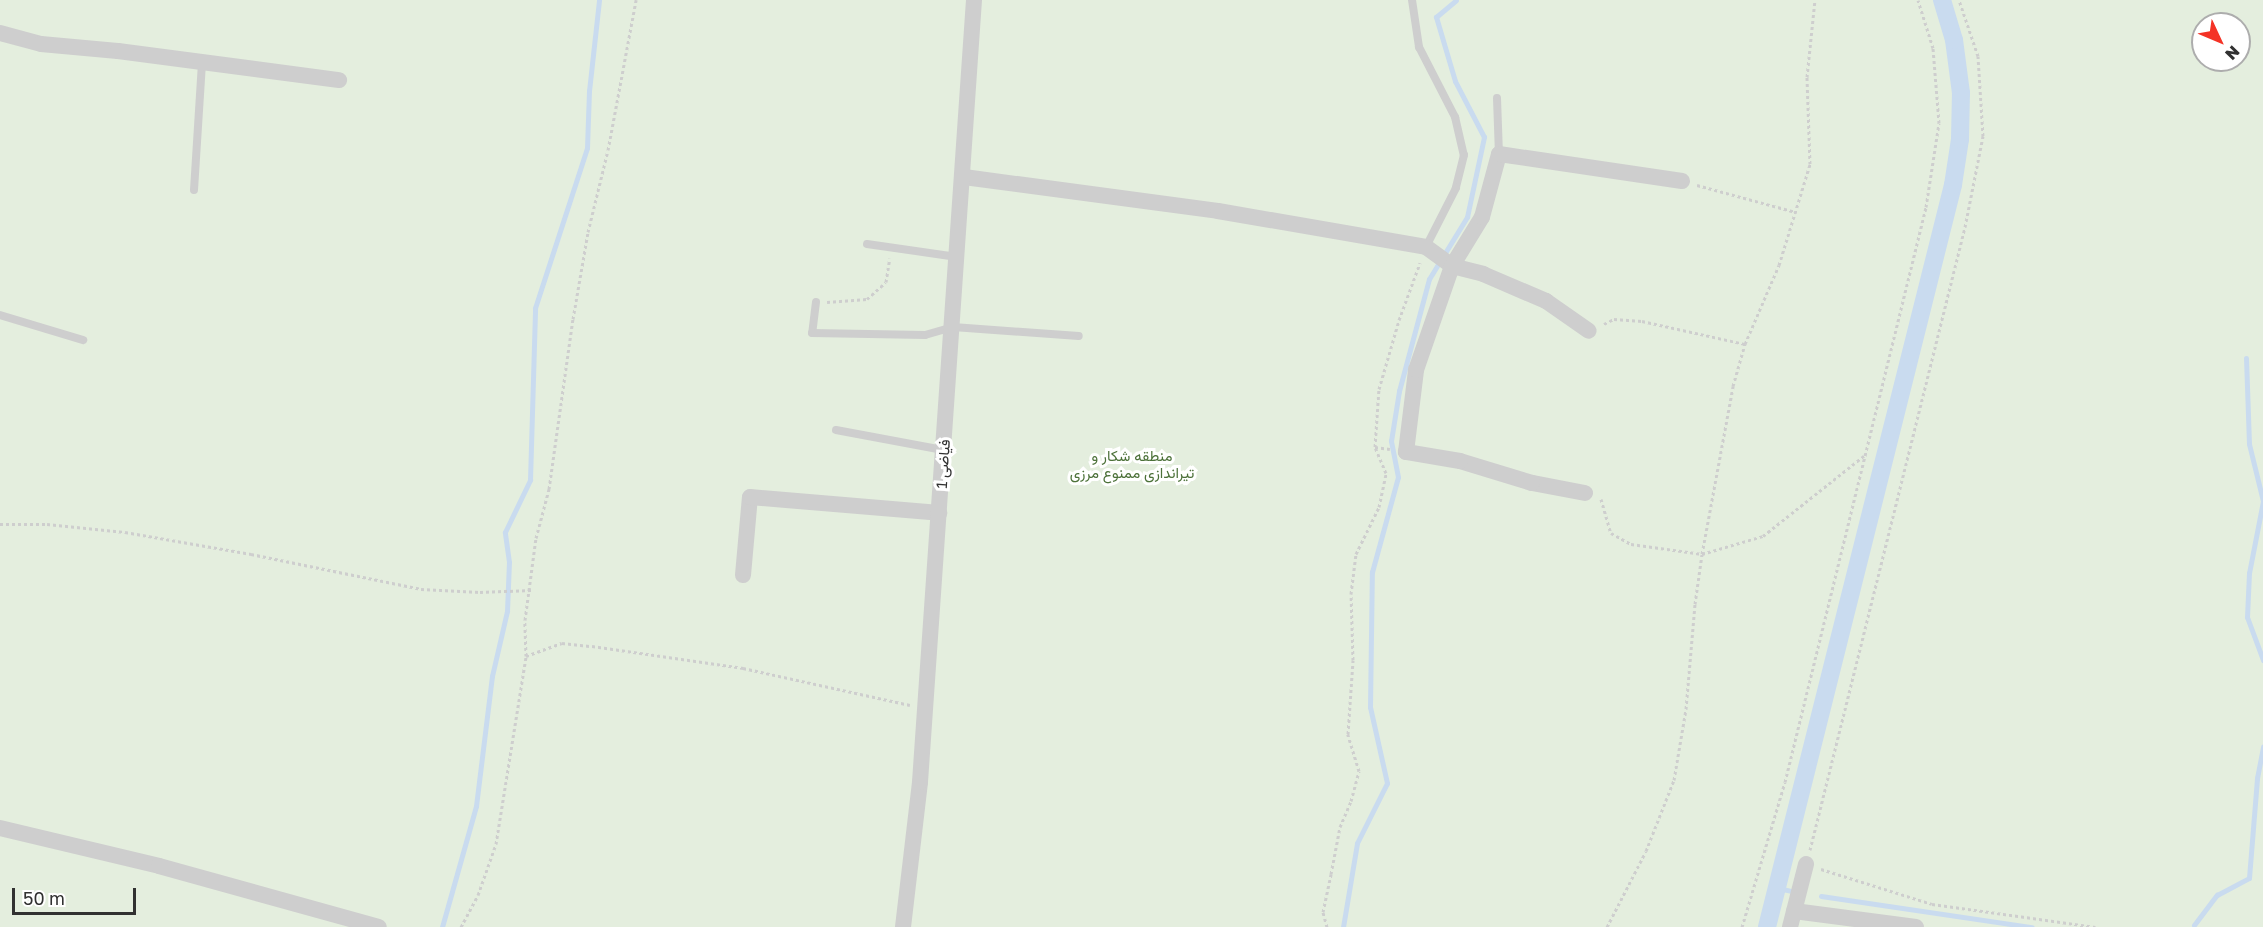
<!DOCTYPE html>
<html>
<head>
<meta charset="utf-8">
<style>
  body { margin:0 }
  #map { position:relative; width:2263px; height:927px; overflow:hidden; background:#fff; font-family:"Golos Text",Vazirmatn,sans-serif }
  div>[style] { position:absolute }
  .green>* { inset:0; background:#e4eede }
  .stream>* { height:5px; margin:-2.5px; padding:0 2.5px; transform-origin:2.5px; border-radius:2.5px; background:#c9dbef }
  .canal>* { height:18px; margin:-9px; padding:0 9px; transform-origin:9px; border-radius:9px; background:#c9dbef }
  .path>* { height:3px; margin-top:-1.5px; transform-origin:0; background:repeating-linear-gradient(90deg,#cecece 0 3px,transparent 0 6px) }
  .lane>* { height:8px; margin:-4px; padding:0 4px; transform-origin:4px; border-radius:4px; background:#cecece }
  .street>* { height:16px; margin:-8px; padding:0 8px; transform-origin:8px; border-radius:8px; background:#cecece }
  span { translate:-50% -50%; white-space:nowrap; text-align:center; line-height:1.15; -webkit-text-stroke:6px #fff; paint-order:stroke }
  .park-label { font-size:15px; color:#4c7139 }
  .street-label { font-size:15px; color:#313131 }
  .north { position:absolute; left:2191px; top:12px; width:60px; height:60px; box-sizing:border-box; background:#fff; border:2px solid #adadad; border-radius:50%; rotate:134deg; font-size:16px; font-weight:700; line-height:24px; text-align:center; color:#313131 }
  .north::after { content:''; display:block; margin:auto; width:21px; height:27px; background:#f43326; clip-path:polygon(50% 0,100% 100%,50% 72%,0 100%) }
  .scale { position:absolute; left:12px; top:888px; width:124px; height:27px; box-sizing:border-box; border:3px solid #313131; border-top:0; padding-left:8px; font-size:18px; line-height:21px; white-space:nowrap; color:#313131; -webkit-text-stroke:4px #fff; paint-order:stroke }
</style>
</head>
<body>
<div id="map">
  <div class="green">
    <i style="clip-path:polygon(evenodd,0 0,2263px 0,2263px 927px,0 927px,0 0,2203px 24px,2239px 24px,2239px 60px,2203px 60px,2203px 24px)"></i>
  </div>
  <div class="stream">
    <i style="left:2246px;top:358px;width:86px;rotate:88deg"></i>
    <i style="left:2249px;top:444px;width:59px;rotate:76.2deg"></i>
    <i style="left:2263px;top:501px;width:73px;rotate:101deg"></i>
    <i style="left:2249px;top:573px;width:44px;rotate:92.6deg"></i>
    <i style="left:2247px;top:617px;width:46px;rotate:69.6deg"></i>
    <i style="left:1778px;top:888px;width:13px;rotate:13deg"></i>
    <i style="left:1821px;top:896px;width:213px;rotate:8.4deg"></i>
    <i style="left:2194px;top:925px;width:38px;rotate:-53deg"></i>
    <i style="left:2217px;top:895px;width:36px;rotate:-28deg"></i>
    <i style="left:2249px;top:878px;width:100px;rotate:-85.4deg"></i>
    <i style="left:2257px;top:778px;width:32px;rotate:-79deg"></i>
    <i style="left:442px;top:927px;width:126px;rotate:-74.3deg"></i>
    <i style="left:476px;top:806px;width:131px;rotate:-83deg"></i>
    <i style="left:492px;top:676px;width:67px;rotate:-77deg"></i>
    <i style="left:507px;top:611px;width:49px;rotate:-87.7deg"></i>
    <i style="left:509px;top:562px;width:30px;rotate:-98deg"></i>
    <i style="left:505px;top:532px;width:58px;rotate:-64.3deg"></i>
    <i style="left:530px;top:480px;width:172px;rotate:-88.3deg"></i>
    <i style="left:535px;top:308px;width:168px;rotate:-72deg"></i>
    <i style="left:587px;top:148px;width:57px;rotate:-88deg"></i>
    <i style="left:589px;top:91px;width:92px;rotate:-83.7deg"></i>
    <i style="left:1343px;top:927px;width:85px;rotate:-80.5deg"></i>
    <i style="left:1357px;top:843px;width:67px;rotate:-63.4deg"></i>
    <i style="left:1387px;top:783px;width:78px;rotate:-102.6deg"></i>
    <i style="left:1370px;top:707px;width:135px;rotate:-89.2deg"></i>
    <i style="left:1372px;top:572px;width:98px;rotate:-74.7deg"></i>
    <i style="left:1398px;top:477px;width:37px;rotate:-101deg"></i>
    <i style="left:1391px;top:441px;width:51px;rotate:-80.9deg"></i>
    <i style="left:1399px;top:391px;width:116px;rotate:-75deg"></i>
    <i style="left:1429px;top:279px;width:73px;rotate:-58.5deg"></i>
    <i style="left:1467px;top:217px;width:82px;rotate:-78deg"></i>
    <i style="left:1484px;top:137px;width:63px;rotate:-117.4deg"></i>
    <i style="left:1455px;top:81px;width:67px;rotate:-106.5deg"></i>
    <i style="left:1436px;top:17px;width:26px;rotate:-40deg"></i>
  </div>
  <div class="canal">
    <i style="left:1767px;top:927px;width:765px;rotate:-75.93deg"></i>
    <i style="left:1953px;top:185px;width:47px;rotate:-81.3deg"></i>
    <i style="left:1960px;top:139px;width:46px;rotate:-88.8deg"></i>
    <i style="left:1961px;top:93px;width:53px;rotate:-97.5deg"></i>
    <i style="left:1954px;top:40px;width:42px;rotate:-106.7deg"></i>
  </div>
  <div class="path">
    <i style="left:1697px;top:185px;width:103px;rotate:15.3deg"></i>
    <i style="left:827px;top:302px;width:40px;rotate:-4.3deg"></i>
    <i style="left:867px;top:299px;width:25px;rotate:-42deg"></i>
    <i style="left:886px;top:282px;width:24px;rotate:-81deg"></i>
    <i style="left:1604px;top:324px;width:11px;rotate:-27deg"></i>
    <i style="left:1614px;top:319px;width:28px;rotate:4deg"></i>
    <i style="left:1642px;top:321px;width:106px;rotate:12.6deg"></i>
    <i style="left:1375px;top:447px;width:58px;rotate:-86.1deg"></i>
    <i style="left:1379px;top:389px;width:72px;rotate:-73.8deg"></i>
    <i style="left:1399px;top:320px;width:61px;rotate:-69.8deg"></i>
    <i style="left:1601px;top:499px;width:35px;rotate:74deg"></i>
    <i style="left:1611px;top:533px;width:23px;rotate:29deg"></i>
    <i style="left:1631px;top:544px;width:72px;rotate:8deg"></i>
    <i style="left:1702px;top:554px;width:64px;rotate:-16.4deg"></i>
    <i style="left:1763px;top:536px;width:130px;rotate:-38.5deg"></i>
    <i style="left:0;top:524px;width:47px"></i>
    <i style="left:47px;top:524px;width:78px;rotate:5.9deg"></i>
    <i style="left:125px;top:532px;width:128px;rotate:9.9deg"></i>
    <i style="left:251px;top:554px;width:174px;rotate:11.6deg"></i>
    <i style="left:421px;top:589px;width:59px;rotate:2.9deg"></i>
    <i style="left:480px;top:592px;width:51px;rotate:-2.2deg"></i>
    <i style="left:526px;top:656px;width:36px;rotate:-92deg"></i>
    <i style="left:525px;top:620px;width:83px;rotate:-82.4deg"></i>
    <i style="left:536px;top:538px;width:51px;rotate:-75.1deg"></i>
    <i style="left:549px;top:489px;width:172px;rotate:-82deg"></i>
    <i style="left:573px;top:319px;width:88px;rotate:-80.2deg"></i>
    <i style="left:588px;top:232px;width:84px;rotate:-76.3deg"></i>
    <i style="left:608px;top:150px;width:153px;rotate:-79.4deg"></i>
    <i style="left:1810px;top:850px;width:642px;rotate:-76.03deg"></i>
    <i style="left:1965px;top:227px;width:93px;rotate:-78.8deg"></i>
    <i style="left:1983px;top:136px;width:80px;rotate:-93.6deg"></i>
    <i style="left:1978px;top:56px;width:59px;rotate:-108.7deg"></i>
    <i style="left:1821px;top:869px;width:116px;rotate:17.5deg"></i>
    <i style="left:1932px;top:904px;width:165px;rotate:8deg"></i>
    <i style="left:461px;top:927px;width:36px;rotate:-62deg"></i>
    <i style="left:478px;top:895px;width:54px;rotate:-70.6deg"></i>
    <i style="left:496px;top:844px;width:190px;rotate:-80.9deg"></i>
    <i style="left:526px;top:656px;width:38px;rotate:-20deg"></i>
    <i style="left:562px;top:643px;width:30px;rotate:6deg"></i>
    <i style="left:592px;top:646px;width:153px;rotate:8.3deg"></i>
    <i style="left:743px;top:668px;width:171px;rotate:12.5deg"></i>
    <i style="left:1327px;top:927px;width:16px;rotate:-105deg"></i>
    <i style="left:1323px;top:912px;width:39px;rotate:-78deg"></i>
    <i style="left:1331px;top:874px;width:48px;rotate:-79.2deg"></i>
    <i style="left:1340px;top:827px;width:28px;rotate:-67deg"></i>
    <i style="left:1351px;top:801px;width:31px;rotate:-75deg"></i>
    <i style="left:1359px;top:771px;width:39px;rotate:-107deg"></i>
    <i style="left:1348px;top:734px;width:74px;rotate:-86.1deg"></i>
    <i style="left:1353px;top:660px;width:66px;rotate:-91.7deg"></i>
    <i style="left:1351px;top:594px;width:40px;rotate:-82.9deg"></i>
    <i style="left:1356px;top:554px;width:52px;rotate:-63.9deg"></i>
    <i style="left:1379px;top:507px;width:35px;rotate:-78deg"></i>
    <i style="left:1386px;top:473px;width:28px;rotate:-113deg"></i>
    <i style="left:1375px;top:447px;width:15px;rotate:8deg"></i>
    <i style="left:1607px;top:927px;width:85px;rotate:-62.8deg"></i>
    <i style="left:1646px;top:851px;width:76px;rotate:-68.5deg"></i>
    <i style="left:1674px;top:780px;width:72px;rotate:-80.4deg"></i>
    <i style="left:1686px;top:709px;width:105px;rotate:-85.1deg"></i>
    <i style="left:1695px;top:604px;width:50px;rotate:-82deg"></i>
    <i style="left:1702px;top:554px;width:171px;rotate:-79.5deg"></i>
    <i style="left:1733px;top:386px;width:44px;rotate:-74.1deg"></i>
    <i style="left:1745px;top:344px;width:86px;rotate:-66.7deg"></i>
    <i style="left:1779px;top:265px;width:106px;rotate:-72.9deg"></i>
    <i style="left:1810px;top:164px;width:87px;rotate:-92deg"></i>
    <i style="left:1807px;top:77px;width:77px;rotate:-84.1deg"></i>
    <i style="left:1742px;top:927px;width:151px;rotate:-73.5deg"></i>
    <i style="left:1785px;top:782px;width:592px;rotate:-76.22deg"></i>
    <i style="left:1926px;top:207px;width:85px;rotate:-81.2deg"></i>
    <i style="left:1939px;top:123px;width:75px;rotate:-94.6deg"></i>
    <i style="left:1933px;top:48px;width:50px;rotate:-107.4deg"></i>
  </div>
  <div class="lane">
    <i style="left:1412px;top:0;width:48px;rotate:81.5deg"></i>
    <i style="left:1419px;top:47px;width:79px;rotate:62.8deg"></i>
    <i style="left:1455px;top:117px;width:39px;rotate:77deg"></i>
    <i style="left:1464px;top:155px;width:34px;rotate:104deg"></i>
    <i style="left:1456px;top:188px;width:66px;rotate:117deg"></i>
    <i style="left:1497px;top:98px;width:56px;rotate:88deg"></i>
    <i style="left:194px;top:190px;width:128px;rotate:-86.4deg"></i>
    <i style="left:867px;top:244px;width:91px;rotate:8.2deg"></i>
    <i style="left:816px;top:302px;width:31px;rotate:97deg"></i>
    <i style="left:812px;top:333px;width:113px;rotate:1deg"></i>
    <i style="left:925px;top:335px;width:29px;rotate:-16deg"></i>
    <i style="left:953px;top:327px;width:126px;rotate:4.1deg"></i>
    <i style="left:0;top:315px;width:87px;rotate:16.8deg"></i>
    <i style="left:836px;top:430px;width:109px;rotate:10.6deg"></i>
  </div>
  <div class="street">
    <i style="left:0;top:33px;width:42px;rotate:15deg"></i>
    <i style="left:41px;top:44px;width:77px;rotate:5.2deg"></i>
    <i style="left:118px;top:51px;width:223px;rotate:7.5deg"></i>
    <i style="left:964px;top:177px;width:256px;rotate:7.6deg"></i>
    <i style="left:1218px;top:211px;width:211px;rotate:9.8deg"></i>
    <i style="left:1426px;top:247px;width:32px;rotate:36deg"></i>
    <i style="left:1452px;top:266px;width:32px;rotate:14deg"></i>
    <i style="left:1483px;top:274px;width:69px;rotate:23.2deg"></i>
    <i style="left:1546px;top:301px;width:52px;rotate:34.9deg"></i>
    <i style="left:1585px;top:493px;width:54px;rotate:-169.3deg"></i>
    <i style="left:1532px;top:483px;width:75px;rotate:-163deg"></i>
    <i style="left:1460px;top:461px;width:55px;rotate:-170.5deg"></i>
    <i style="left:1406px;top:452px;width:83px;rotate:-83deg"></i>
    <i style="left:1416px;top:370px;width:110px;rotate:-70.9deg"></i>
    <i style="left:1452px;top:266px;width:57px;rotate:-58.5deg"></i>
    <i style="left:1482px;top:217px;width:65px;rotate:-74.9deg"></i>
    <i style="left:1499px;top:154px;width:185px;rotate:8.4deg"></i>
    <i style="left:743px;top:575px;width:78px;rotate:-84.9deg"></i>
    <i style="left:750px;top:497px;width:190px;rotate:4.8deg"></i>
    <i style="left:0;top:828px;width:163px;rotate:13.4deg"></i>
    <i style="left:159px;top:866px;width:228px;rotate:15.5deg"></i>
    <i style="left:1794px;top:911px;width:123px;rotate:7.5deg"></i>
    <i style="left:903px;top:927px;width:146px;rotate:-83.3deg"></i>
    <i style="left:920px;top:782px;width:784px;rotate:-86.05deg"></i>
    <i style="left:1790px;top:927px;width:65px;rotate:-75.7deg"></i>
  </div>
  <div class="park-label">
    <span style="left:1132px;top:464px">منطقه شکار و<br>تیراندازی ممنوع مرزی</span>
  </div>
  <div class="street-label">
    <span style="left:943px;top:464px;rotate:-86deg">فیاضی 1</span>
  </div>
  <div class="north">N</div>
  <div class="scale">50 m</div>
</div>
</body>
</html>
